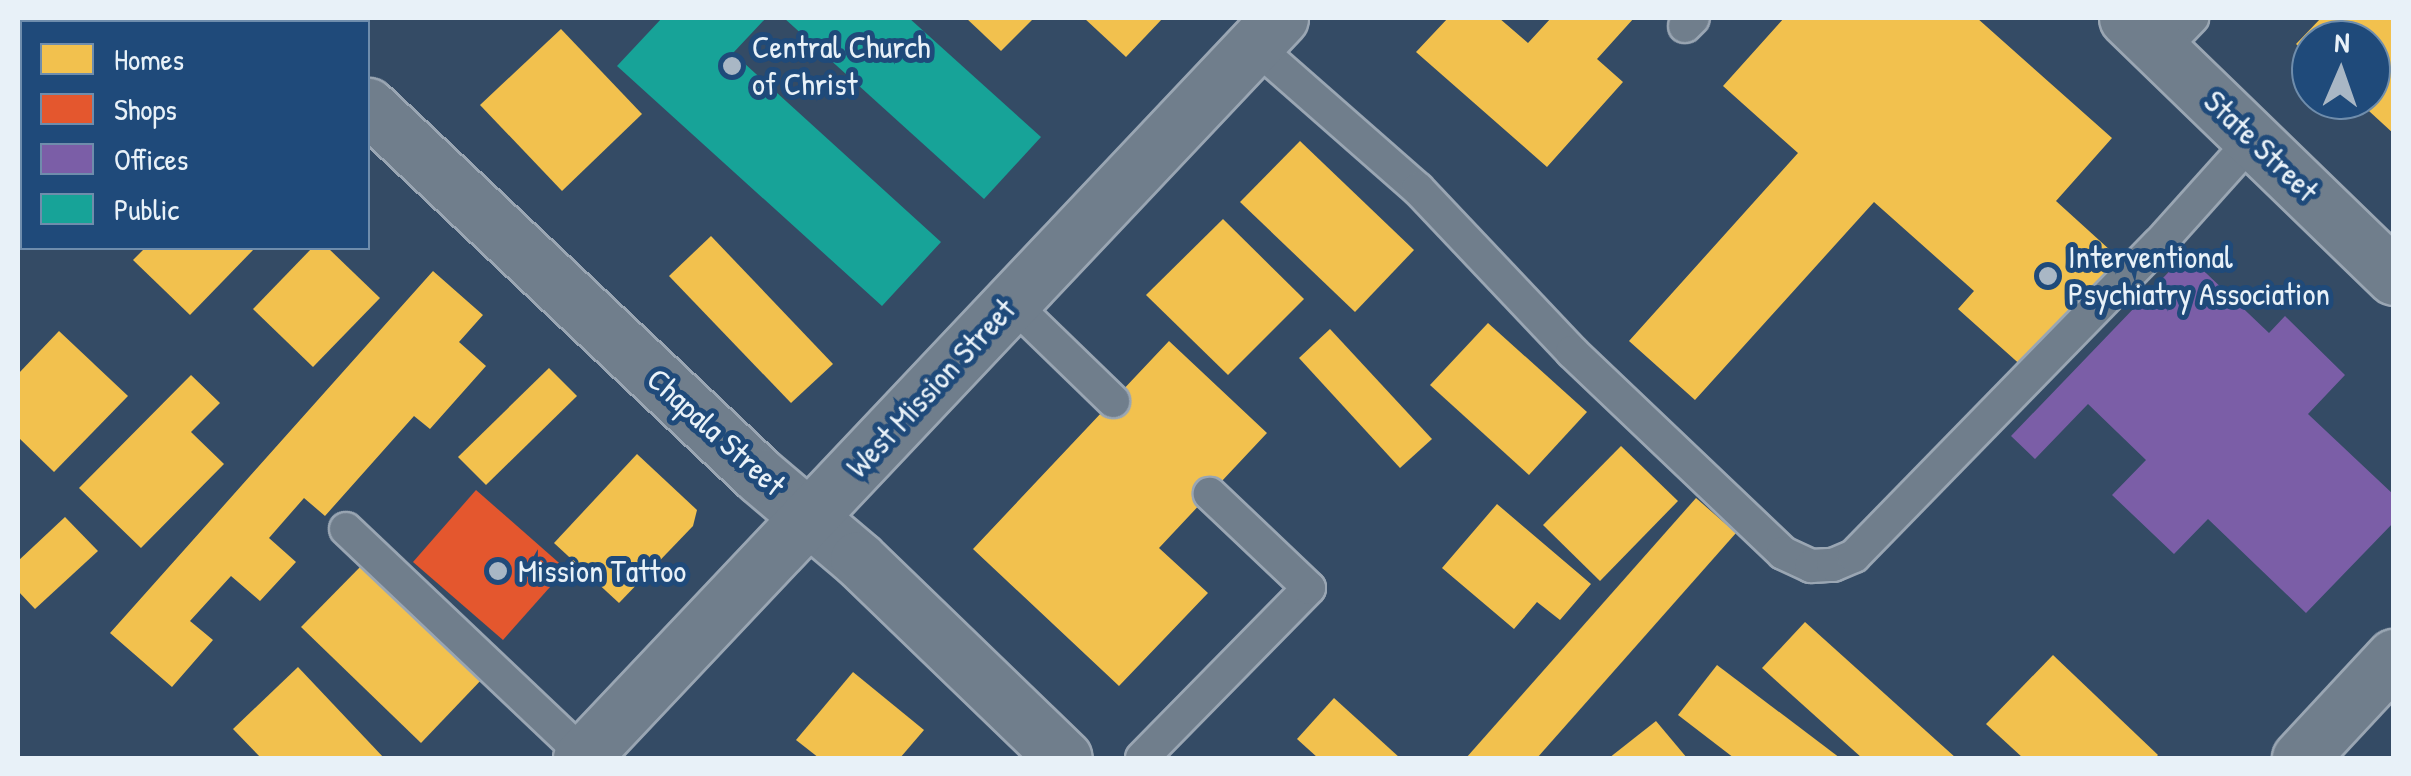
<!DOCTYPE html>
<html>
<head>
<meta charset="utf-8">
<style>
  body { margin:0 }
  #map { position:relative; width:2411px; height:776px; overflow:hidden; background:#344b65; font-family:"Patrick Hand",sans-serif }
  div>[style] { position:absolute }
  .homes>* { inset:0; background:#f2c14e }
  .shops>* { inset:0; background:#e4572e }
  .offices>* { inset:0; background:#7b5ea7 }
  .public>* { inset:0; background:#17a398 }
  .roads { filter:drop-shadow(2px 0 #9aa6b3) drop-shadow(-2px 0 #9aa6b3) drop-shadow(0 2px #9aa6b3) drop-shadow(0 -2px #9aa6b3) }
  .lane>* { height:32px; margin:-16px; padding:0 16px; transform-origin:16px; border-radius:16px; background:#707e8c }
  .street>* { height:55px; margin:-27.5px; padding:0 27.5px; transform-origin:27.5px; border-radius:27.5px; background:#707e8c }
  .secondary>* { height:55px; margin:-27.5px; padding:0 27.5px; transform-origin:27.5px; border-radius:27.5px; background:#707e8c }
  .primary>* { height:55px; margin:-27.5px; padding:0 27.5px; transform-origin:27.5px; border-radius:27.5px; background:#707e8c }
  .dots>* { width:28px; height:28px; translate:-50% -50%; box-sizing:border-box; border:5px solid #1f4a7a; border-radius:50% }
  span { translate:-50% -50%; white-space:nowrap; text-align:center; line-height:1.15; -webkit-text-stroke:10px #1f4a7a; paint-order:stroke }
  .poi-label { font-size:32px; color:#e8f1f8 }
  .left { translate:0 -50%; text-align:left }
  .street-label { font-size:32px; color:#e8f1f8 }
  .frame { position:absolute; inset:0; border:20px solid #e8f1f8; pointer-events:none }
  .legend { position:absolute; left:20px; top:20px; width:350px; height:230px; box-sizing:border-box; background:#1f4a7a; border:2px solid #6f8dac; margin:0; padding:12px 18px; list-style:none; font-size:30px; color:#e8f1f8 }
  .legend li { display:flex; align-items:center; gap:20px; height:50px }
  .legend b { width:50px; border:2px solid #6f8dac }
  .north { position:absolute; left:2291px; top:20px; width:100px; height:100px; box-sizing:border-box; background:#1f4a7a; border:2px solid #6f8dac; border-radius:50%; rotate:2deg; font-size:28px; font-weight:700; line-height:40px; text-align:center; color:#e8f1f8 }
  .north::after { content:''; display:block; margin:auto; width:35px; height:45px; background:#a9b7c5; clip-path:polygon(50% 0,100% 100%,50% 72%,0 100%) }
</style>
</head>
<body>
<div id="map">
  <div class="homes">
    <i style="clip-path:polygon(34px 18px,102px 18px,107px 22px,29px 22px)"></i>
    <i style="clip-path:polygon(966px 18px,1034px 18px,1001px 51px)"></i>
    <i style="clip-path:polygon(1084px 18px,1163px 18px,1126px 57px)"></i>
    <i style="clip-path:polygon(1448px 18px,1499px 18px,1528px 43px,1551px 18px,1634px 18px,1597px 59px,1623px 82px,1547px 167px,1416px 52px)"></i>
    <i style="clip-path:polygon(1784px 18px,1977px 18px,2112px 138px,2056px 201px,2121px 260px,2024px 368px,1958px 309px,1974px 291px,1874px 202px,1695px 400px,1629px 341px,1798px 153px,1723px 86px)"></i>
    <i style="clip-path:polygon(2321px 18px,2394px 18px,2394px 134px,2357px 100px,2371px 100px,2371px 40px,2311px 40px,2311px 58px,2296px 44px)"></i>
    <i style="clip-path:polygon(22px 29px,22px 101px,18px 96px,18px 34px)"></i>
    <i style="clip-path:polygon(561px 29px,642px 114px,562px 191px,480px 105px)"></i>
    <i style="clip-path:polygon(1300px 141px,1414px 250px,1355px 312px,1240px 202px)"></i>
    <i style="clip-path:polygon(1223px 219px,1304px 299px,1228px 375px,1146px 295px)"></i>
    <i style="clip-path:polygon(711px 236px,833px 364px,791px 403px,669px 276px)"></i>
    <i style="clip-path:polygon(145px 248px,255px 248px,190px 315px,133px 260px)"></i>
    <i style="clip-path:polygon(312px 248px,328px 248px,380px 298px,313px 367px,253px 309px)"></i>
    <i style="clip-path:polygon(433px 271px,483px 315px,459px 342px,486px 366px,430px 429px,414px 416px,325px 516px,304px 498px,269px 538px,296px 562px,260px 601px,231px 576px,190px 621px,213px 640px,172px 687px,110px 633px)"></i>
    <i style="clip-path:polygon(1488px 323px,1587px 412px,1529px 475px,1430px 385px)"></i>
    <i style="clip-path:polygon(1330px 329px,1432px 439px,1400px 468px,1299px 358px)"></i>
    <i style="clip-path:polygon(59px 331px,128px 396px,54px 472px,18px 437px,18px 374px)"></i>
    <i style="clip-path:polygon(1169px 341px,1267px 433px,1159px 548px,1208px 593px,1119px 686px,973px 549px)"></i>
    <i style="clip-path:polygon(549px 368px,577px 396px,486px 485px,458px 457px)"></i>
    <i style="clip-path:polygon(191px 375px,220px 403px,191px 432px,224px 464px,141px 548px,79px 488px)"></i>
    <i style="clip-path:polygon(1621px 446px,1678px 501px,1600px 581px,1543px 525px)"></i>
    <i style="clip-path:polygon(637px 454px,697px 510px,693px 526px,619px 603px,554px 543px)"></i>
    <i style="clip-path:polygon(1696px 498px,1736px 533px,1537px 758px,1466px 758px)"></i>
    <i style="clip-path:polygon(1497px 504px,1591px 584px,1560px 620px,1537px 602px,1514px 629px,1442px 568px)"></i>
    <i style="clip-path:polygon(65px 517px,98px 551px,35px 609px,18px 591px,18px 561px)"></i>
    <i style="clip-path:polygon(365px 562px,484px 677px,421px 743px,301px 627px)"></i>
    <i style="clip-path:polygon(1805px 622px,1956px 758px,1862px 758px,1762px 668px)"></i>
    <i style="clip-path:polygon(2053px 655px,2158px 755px,2155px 758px,2023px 758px,1986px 724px)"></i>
    <i style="clip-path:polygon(1717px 665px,1840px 758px,1734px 758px,1678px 715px)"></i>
    <i style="clip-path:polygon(298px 667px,384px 758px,261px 758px,233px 729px)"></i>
    <i style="clip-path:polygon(853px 672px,924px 730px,900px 758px,819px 758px,796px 740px)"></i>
    <i style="clip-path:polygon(1334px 698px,1400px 758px,1318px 758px,1297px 739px)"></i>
    <i style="clip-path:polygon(1656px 721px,1687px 758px,1609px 758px)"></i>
  </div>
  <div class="shops">
    <i style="clip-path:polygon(476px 490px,566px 569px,503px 640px,413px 562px)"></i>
  </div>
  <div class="offices">
    <i style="clip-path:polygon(2186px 254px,2269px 333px,2285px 316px,2345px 375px,2308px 414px,2394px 495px,2394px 522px,2306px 613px,2208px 519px,2174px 554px,2112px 495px,2146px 460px,2088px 404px,2035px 459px,2011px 436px)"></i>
  </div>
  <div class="public">
    <i style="clip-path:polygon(662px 18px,766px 18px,733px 53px,941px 242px,882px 306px,617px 66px)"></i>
    <i style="clip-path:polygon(784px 18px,909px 18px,1041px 137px,984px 199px)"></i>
  </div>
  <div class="roads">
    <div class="lane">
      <i style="left:1685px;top:26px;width:11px;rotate:-45deg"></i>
      <i style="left:1254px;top:45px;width:218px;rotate:41.3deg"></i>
      <i style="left:1418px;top:189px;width:224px;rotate:46.6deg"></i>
      <i style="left:1572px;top:352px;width:291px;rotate:43.6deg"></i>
      <i style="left:1783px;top:553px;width:31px;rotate:25deg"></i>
      <i style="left:1811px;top:566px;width:22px;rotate:-3deg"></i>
      <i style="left:1833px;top:565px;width:23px;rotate:-23deg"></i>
      <i style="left:1854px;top:556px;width:435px;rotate:-45.7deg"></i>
      <i style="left:2158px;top:245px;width:144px;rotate:-48.1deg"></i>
      <i style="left:2161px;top:50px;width:45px;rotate:-45.9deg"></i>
      <i style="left:1012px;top:303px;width:141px;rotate:44.1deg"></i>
      <i style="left:346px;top:529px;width:328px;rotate:43.5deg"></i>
      <i style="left:1142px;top:758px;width:238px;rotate:-45.5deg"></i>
      <i style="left:1309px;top:588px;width:137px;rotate:-136.5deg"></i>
    </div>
    <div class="street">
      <i style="left:2300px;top:758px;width:138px;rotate:-47.1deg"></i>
    </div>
    <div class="secondary">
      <i style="left:273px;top:18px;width:7px;rotate:34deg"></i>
      <i style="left:368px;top:106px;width:539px;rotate:43.35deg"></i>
      <i style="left:760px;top:476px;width:128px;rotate:40.3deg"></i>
      <i style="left:858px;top:559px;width:286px;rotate:44deg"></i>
      <i style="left:581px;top:758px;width:1018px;rotate:-46.63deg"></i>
    </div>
    <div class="primary">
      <i style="left:2127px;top:18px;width:372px;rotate:44.1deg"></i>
    </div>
  </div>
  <div class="dots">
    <i style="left:732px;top:66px;background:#a9b7c5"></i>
    <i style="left:2048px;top:276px;background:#a9b7c5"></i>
    <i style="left:498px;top:571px;background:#a9b7c5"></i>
  </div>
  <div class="poi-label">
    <span class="left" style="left:752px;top:66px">Central Church<br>of Christ</span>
    <span class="left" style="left:2068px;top:276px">Interventional<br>Psychiatry Association</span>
    <span class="left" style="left:518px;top:571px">Mission Tattoo</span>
  </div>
  <div class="street-label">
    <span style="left:2261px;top:146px;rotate:44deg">State Street</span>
    <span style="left:931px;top:388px;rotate:-47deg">West Mission Street</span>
    <span style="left:716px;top:432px;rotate:42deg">Chapala Street</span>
  </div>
  <div class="frame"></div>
  <ul class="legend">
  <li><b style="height:28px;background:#f2c14e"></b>Homes</li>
  <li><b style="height:28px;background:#e4572e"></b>Shops</li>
  <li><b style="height:28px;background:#7b5ea7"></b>Offices</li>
  <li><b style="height:28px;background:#17a398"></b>Public</li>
  </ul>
  <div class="north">N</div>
</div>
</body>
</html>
